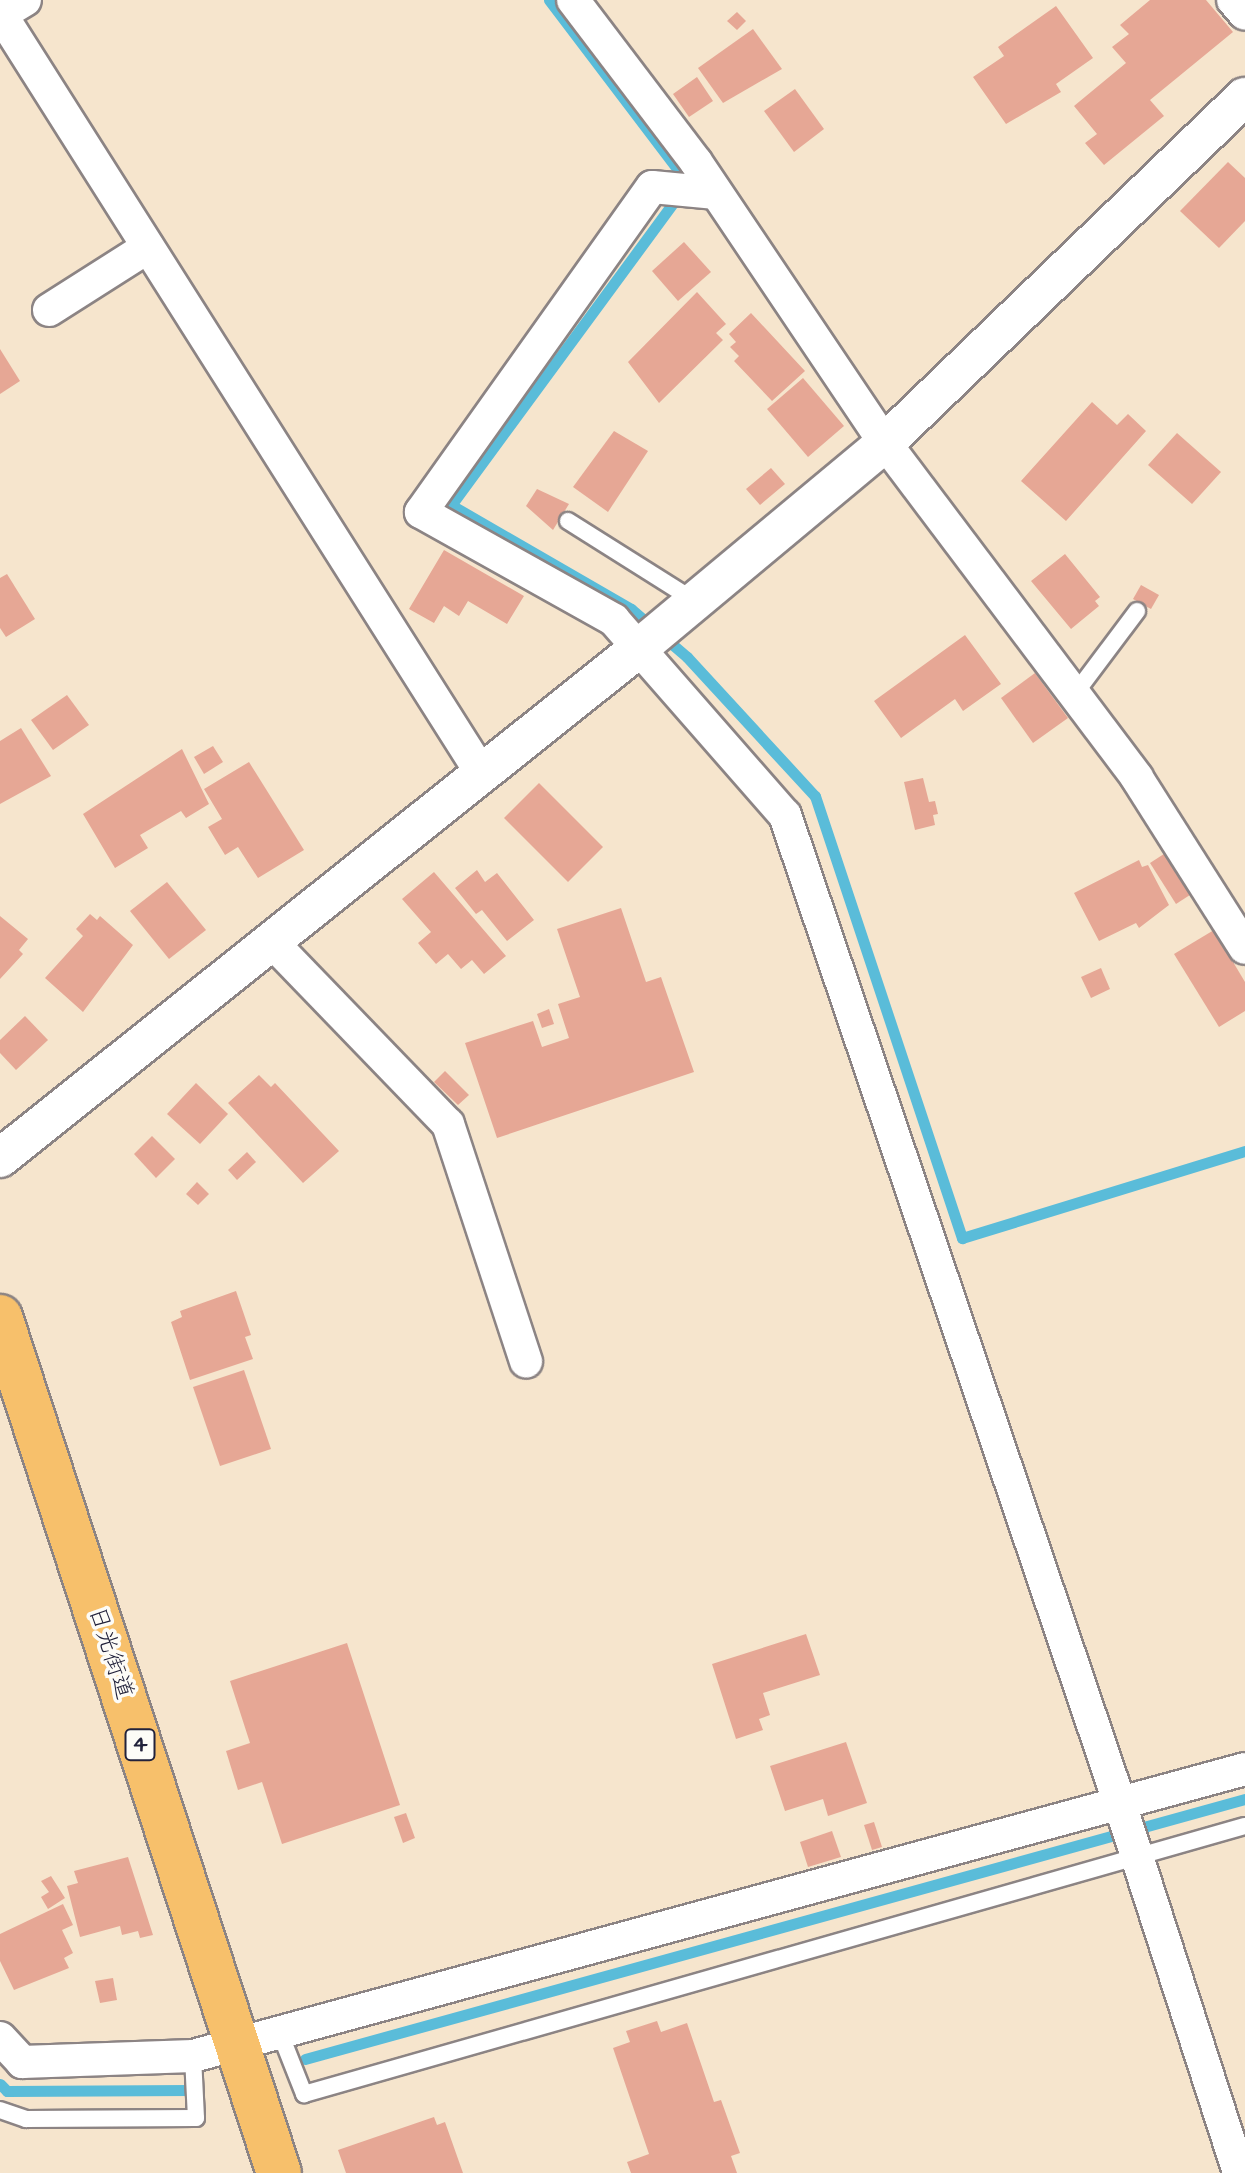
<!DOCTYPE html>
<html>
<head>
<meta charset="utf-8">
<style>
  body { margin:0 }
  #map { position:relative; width:1245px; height:2173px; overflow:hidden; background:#f6e5cd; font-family:"Architects Daughter","Klee One",sans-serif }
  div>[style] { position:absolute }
  .stream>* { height:11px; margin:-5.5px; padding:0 5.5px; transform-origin:5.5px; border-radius:5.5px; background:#5abcd9 }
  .building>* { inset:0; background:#e6a795 }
  .roads { filter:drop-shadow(2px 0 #8c8484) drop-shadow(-2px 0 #8c8484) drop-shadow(0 2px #8c8484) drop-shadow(0 -2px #8c8484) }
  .service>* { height:16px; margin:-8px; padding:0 8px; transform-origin:8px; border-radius:8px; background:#fff }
  .minor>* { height:32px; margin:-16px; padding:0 16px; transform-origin:16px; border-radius:16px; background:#fff }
  .tertiary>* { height:38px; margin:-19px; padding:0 19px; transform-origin:19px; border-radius:19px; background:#fff }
  .trunk>* { height:44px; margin:-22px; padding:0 22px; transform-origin:22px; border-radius:22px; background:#f7c06b }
  span { translate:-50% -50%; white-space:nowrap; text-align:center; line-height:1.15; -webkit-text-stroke:7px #fdfcf7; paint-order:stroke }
  .shield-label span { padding:2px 6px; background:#fdfcf7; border:2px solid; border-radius:6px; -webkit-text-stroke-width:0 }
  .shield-label { font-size:22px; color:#22223b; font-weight:700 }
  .street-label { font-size:24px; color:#22223b }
</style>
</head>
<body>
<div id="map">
  <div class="stream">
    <i style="left:549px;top:0;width:220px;rotate:52.8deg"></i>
    <i style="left:682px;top:175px;width:29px;rotate:108deg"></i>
    <i style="left:673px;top:203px;width:375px;rotate:126.3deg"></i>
    <i style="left:451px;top:505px;width:208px;rotate:30deg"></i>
    <i style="left:631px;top:609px;width:74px;rotate:40.6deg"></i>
    <i style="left:687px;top:657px;width:189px;rotate:47.4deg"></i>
    <i style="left:815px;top:796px;width:466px;rotate:71.6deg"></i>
    <i style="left:962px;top:1238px;width:296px;rotate:-17.1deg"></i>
    <i style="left:305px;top:2059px;width:975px;rotate:-15.46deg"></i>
    <i style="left:0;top:2084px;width:10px;rotate:45deg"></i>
    <i style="left:7px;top:2091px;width:183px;rotate:-0.3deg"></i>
  </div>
  <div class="building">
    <i style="clip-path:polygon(1150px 0,1206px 0,1233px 32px,1150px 100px,1164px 116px,1104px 165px,1085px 143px,1097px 134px,1074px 106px,1126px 63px,1112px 47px,1129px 34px,1120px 25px)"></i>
    <i style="clip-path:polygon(1056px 6px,1093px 58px,1056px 84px,1061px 92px,1006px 124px,973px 77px,1004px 56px,998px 47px)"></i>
    <i style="clip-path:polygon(737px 12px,746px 21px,737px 30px,727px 21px)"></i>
    <i style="clip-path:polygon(753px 29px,782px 69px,723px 103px,698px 68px)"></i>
    <i style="clip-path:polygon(697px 77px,713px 101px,689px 117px,673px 94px)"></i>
    <i style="clip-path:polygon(795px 89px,824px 129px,794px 152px,764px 111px)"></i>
    <i style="clip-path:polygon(1228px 162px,1245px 178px,1245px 221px,1219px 248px,1180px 211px)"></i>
    <i style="clip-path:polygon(684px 242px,711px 272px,678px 301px,652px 271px)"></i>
    <i style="clip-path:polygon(697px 292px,726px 324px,716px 333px,723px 340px,659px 403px,628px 362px)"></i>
    <i style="clip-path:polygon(751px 313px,805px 371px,772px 401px,734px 361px,739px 356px,730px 347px,736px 342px,729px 334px)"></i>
    <i style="clip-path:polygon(0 349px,20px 381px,0 394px)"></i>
    <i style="clip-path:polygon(803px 378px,844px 426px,808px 457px,767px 409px)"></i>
    <i style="clip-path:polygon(1092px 402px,1117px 425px,1128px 414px,1146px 431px,1066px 521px,1021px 481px)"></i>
    <i style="clip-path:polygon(614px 431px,648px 451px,608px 512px,573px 487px)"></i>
    <i style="clip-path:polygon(1177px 433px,1221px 472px,1192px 504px,1148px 465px)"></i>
    <i style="clip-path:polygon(771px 468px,785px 484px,760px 505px,746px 489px)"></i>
    <i style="clip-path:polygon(537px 489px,569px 504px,553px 530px,526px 506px)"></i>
    <i style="clip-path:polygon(444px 550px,524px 596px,507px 624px,468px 601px,459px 616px,444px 606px,434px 623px,409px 609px)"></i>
    <i style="clip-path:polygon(1065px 554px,1100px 597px,1095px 601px,1099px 606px,1071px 629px,1031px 581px)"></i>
    <i style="clip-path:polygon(7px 574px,35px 619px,6px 637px,0 628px,0 578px)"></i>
    <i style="clip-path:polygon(1141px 585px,1159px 595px,1151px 609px,1133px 599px)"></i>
    <i style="clip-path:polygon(965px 635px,1001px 684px,963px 711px,955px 699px,901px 738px,874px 701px)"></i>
    <i style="clip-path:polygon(1035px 673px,1068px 718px,1033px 743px,1001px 698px)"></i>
    <i style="clip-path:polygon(67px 695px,89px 725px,53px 750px,31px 720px)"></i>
    <i style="clip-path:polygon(21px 728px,51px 776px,0 804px,0 741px)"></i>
    <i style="clip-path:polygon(213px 746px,223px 762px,204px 774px,194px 757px)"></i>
    <i style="clip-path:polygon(182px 749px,209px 804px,186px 818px,181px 811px,140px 835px,148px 848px,115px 868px,83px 814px)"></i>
    <i style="clip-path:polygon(249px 762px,304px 850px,258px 878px,238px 847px,225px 855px,208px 827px,222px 819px,204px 789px)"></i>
    <i style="clip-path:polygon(923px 778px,929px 802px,935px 801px,938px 814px,933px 815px,935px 825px,915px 830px,904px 782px)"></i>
    <i style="clip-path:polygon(539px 783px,603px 847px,568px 882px,504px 818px)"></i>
    <i style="clip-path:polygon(1167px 852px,1193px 893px,1176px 904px,1150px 863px)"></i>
    <i style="clip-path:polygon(1139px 860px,1142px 867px,1148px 865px,1169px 905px,1139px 928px,1136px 923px,1099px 941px,1074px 893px)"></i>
    <i style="clip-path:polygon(477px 870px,485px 882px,497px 873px,534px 920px,507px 941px,482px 910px,476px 914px,455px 888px)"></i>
    <i style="clip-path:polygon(434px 872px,506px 956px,484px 974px,472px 960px,461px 969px,448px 954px,436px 964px,418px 943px,431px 932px,402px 899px)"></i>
    <i style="clip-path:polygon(167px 882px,206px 930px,169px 959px,130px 911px)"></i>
    <i style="clip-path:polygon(621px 908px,646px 982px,661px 977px,694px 1072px,497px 1138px,465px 1043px,533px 1021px,542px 1047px,569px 1038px,558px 1004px,580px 997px,557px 929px)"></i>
    <i style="clip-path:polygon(90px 914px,97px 920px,100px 916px,133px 945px,83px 1012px,45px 978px,83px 936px,76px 929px)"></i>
    <i style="clip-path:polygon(0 916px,28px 939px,19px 950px,23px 954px,0 979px)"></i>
    <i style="clip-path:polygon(1214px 930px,1245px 982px,1245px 1011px,1219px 1027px,1174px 954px)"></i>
    <i style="clip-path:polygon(1101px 968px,1110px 989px,1091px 998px,1081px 977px)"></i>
    <i style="clip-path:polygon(549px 1009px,554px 1024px,542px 1028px,537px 1014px)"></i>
    <i style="clip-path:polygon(25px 1016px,48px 1040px,16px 1070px,0 1053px,0 1040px)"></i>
    <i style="clip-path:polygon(445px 1071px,469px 1095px,458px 1105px,434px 1082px)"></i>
    <i style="clip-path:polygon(259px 1075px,271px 1087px,275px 1083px,339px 1151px,303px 1183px,228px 1103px)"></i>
    <i style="clip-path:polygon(196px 1083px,228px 1114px,200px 1144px,167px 1114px)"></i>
    <i style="clip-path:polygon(152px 1136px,175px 1159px,156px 1178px,134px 1154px)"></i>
    <i style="clip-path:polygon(247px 1152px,256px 1162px,237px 1180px,228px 1170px)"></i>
    <i style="clip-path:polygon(197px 1182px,209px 1194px,198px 1205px,186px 1194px)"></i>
    <i style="clip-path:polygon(236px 1291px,251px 1335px,245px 1337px,253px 1359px,190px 1380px,171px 1322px,182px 1317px,180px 1311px)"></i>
    <i style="clip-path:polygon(244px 1370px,271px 1449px,220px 1466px,193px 1387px)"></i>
    <i style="clip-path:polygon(806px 1634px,820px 1675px,763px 1693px,770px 1715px,759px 1719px,763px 1730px,736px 1739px,712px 1664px)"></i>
    <i style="clip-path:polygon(347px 1643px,400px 1805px,282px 1844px,262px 1782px,238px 1790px,226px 1751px,250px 1743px,230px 1681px)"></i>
    <i style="clip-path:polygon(846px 1742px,867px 1803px,828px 1816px,823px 1799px,785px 1811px,770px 1766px)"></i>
    <i style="clip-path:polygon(406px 1813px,415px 1838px,403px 1843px,394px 1817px)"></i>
    <i style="clip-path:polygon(874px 1822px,882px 1847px,872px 1850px,864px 1825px)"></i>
    <i style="clip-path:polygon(832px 1831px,841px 1857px,808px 1867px,800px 1842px)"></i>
    <i style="clip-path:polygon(128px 1857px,153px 1935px,140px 1938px,138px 1931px,122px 1935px,120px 1926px,80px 1937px,67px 1886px,78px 1883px,74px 1871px)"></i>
    <i style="clip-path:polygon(51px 1876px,65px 1898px,48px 1909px,41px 1897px,49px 1892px,41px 1881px)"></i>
    <i style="clip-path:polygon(63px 1904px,73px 1925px,62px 1930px,73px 1953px,64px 1958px,69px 1968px,14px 1990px,0 1961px,0 1934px)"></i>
    <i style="clip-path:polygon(113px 1978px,117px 2000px,100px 2003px,95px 1981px)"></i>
    <i style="clip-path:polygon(657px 2021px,661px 2032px,687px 2023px,714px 2102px,721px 2100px,740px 2153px,731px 2156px,737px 2173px,631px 2173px,627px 2162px,649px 2154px,613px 2048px,630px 2042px,626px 2031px)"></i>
    <i style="clip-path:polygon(434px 2117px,437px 2125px,445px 2122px,463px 2173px,346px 2173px,338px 2150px)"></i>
  </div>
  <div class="roads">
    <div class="service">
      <i style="left:568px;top:521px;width:150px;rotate:32.2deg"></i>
      <i style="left:1074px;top:695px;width:105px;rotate:-53.1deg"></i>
      <i style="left:280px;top:2033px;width:66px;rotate:68.5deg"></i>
      <i style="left:304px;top:2094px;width:978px;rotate:-15.9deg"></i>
      <i style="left:0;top:2110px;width:28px;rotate:19deg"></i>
      <i style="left:26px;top:2119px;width:170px;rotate:-0.3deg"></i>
      <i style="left:196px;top:2118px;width:62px;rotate:-92.8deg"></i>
    </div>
    <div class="minor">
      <i style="left:573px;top:0;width:203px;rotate:52.8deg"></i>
      <i style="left:696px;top:162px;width:339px;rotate:56.1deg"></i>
      <i style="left:885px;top:443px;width:419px;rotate:53deg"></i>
      <i style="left:1137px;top:778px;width:201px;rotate:57.6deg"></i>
      <i style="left:1233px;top:0;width:18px;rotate:49deg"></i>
      <i style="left:0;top:13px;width:901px;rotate:57.65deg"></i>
      <i style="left:0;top:15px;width:29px;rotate:-31deg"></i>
      <i style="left:716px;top:193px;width:64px;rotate:-174.6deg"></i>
      <i style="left:652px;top:187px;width:399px;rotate:125.4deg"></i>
      <i style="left:421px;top:512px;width:221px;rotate:29.2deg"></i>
      <i style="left:614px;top:620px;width:259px;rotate:48.8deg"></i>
      <i style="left:785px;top:815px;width:1044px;rotate:71.29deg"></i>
      <i style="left:1120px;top:1804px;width:388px;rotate:72.1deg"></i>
      <i style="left:49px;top:310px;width:117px;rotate:-32.5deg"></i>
      <i style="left:272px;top:942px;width:253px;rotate:46deg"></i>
      <i style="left:448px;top:1124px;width:250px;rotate:71.8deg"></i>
      <i style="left:0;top:2038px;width:33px;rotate:47deg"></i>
      <i style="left:22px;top:2062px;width:171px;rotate:-2deg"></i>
      <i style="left:193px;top:2056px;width:1090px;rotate:-15.26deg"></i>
    </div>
    <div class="tertiary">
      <i style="left:0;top:1158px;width:818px;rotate:-38.59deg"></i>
      <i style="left:639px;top:648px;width:320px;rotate:-39.8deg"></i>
      <i style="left:885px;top:443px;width:499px;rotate:-43.9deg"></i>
    </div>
    <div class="trunk">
      <i style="left:0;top:1317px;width:900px;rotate:71.95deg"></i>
    </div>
  </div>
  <div class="shield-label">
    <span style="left:140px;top:1745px">4</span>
  </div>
  <div class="street-label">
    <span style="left:110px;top:1653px;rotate:72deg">日光街道</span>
  </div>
</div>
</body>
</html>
